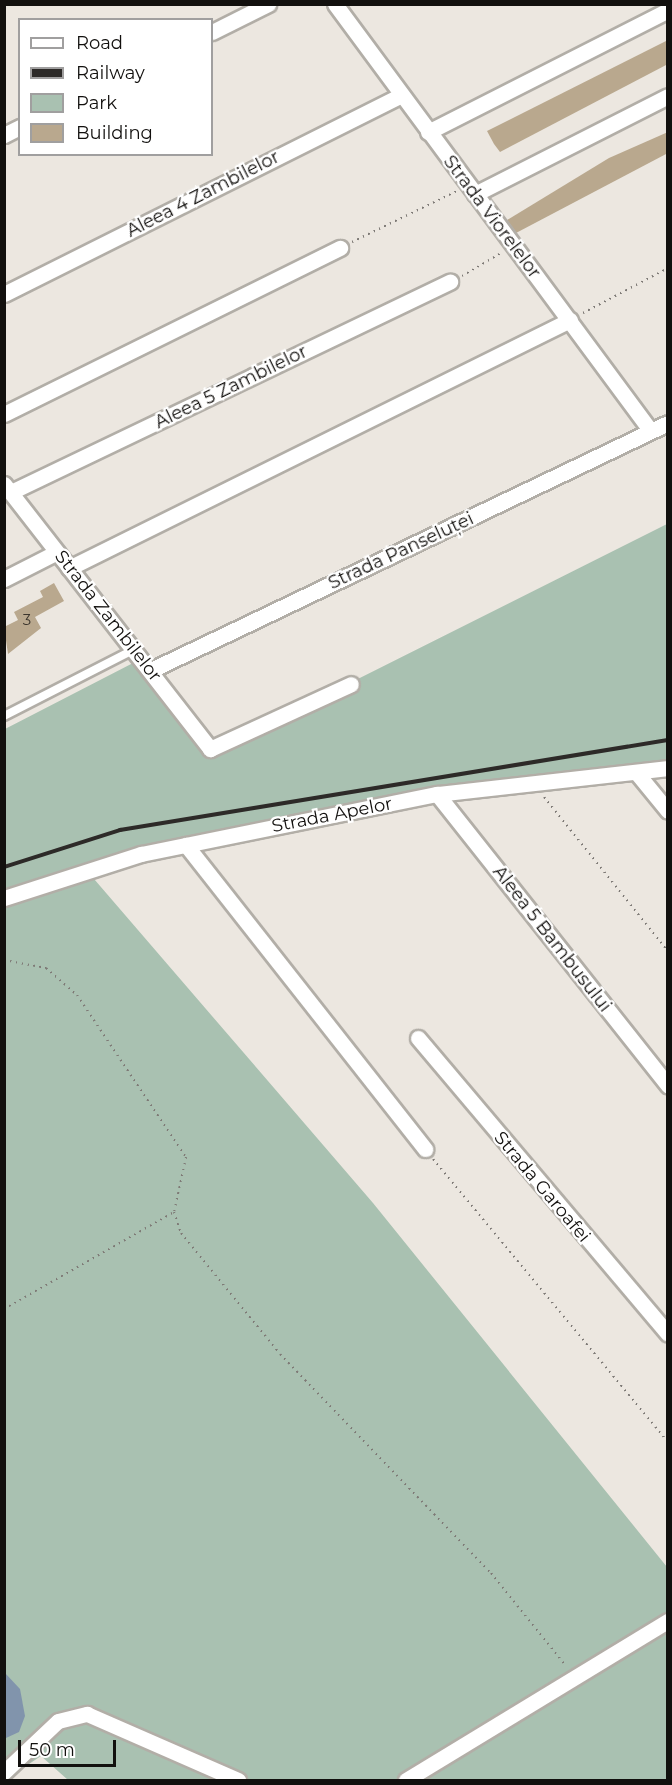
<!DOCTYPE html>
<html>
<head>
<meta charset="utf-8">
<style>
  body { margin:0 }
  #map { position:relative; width:672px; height:1785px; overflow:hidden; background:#ece7e0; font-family:Montserrat,sans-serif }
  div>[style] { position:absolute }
  .green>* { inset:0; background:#a9c1b1 }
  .water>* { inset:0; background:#8194ac }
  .building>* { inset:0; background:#b9a88e }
  .path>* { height:2px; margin-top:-1px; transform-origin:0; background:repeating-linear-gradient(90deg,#7e7a76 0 1.5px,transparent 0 6px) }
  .roads { filter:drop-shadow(2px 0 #b2aea7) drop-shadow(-2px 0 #b2aea7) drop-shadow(0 2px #b2aea7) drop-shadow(0 -2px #b2aea7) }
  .service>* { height:8px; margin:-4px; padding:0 4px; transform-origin:4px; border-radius:4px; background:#fff }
  .minor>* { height:15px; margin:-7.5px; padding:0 7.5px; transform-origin:7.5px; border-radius:7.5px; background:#fff }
  .rail>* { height:4px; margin:-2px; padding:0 2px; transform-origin:2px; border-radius:2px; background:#2d2a28 }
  span { translate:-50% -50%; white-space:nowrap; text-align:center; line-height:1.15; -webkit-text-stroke:4.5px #fff; paint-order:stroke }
  .number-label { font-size:15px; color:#3c362e }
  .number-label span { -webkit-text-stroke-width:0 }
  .street-label { font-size:18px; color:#12100e }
  .frame { position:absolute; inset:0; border:6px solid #12100e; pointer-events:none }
  .legend { position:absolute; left:18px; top:18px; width:195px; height:138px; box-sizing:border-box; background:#fff; border:2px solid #a09f9f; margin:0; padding:8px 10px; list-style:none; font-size:18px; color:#12100e }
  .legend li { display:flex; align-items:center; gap:12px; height:30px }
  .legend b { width:30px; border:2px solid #a09f9f }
  .scale { position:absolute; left:18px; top:1740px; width:98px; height:27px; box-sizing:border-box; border:3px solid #12100e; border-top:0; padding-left:8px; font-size:18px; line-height:21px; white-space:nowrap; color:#12100e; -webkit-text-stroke:4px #fff; paint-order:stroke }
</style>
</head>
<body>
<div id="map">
  <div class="green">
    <i style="clip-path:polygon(667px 524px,667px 762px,391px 796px,82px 865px,373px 1203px,667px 1567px,667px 1780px,68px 1780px,41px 1756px,5px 1780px,5px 729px,135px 662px,218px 749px)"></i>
  </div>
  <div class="water">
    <i style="clip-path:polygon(5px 1673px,20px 1689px,25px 1716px,19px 1732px,6px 1738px)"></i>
  </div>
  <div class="building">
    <i style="clip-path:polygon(668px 40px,668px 64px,500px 152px,494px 144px,487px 131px)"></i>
    <i style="clip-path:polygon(668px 132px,668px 153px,516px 233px,507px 220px,609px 158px)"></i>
    <i style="clip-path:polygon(54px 583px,64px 601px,35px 617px,41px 628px,8px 654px,4px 627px,18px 620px,14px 612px,43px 597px,40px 591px)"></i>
  </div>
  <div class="path">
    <i style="left:352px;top:242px;width:117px;rotate:-25.9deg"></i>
    <i style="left:462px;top:276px;width:45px;rotate:-30.5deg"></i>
    <i style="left:583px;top:313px;width:96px;rotate:-27.9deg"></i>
    <i style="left:544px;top:797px;width:198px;rotate:51.2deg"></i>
    <i style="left:4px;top:960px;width:43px;rotate:10.8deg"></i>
    <i style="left:46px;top:968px;width:41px;rotate:41.1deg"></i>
    <i style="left:77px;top:995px;width:195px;rotate:56.1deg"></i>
    <i style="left:186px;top:1157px;width:56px;rotate:102.3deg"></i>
    <i style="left:174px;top:1212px;width:22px;rotate:72deg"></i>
    <i style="left:181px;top:1233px;width:156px;rotate:50.7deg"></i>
    <i style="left:280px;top:1354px;width:304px;rotate:46.1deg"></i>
    <i style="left:491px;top:1573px;width:119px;rotate:51.1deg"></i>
    <i style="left:433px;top:1159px;width:368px;rotate:50.3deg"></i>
    <i style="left:4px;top:1309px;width:196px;rotate:-29.7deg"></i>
  </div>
  <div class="roads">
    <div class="service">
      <i style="left:4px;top:716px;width:145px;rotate:-27.1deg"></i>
    </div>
    <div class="minor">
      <i style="left:335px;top:4px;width:530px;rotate:53.52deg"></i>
      <i style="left:212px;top:32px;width:63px;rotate:-26.6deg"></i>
      <i style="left:428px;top:132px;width:269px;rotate:-26.9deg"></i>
      <i style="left:4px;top:135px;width:18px;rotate:-27deg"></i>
      <i style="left:475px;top:194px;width:216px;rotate:-26.9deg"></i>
      <i style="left:4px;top:294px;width:444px;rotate:-26.6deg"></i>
      <i style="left:4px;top:414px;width:375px;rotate:-26.3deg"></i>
      <i style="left:4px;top:484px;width:336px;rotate:52.1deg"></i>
      <i style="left:210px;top:749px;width:155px;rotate:-24.7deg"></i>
      <i style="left:11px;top:492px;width:487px;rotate:-25.6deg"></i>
      <i style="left:69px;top:568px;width:559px;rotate:-26.34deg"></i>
      <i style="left:4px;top:579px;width:59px;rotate:-27deg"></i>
      <i style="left:151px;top:670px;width:573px;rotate:-25.54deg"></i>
      <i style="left:636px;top:772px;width:50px;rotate:50.6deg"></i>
      <i style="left:437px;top:794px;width:372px;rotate:51.6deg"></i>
      <i style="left:186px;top:845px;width:387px;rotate:51.8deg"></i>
      <i style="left:4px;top:898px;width:144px;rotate:-17.8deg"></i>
      <i style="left:141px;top:854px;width:302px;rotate:-11.5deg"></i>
      <i style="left:437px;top:794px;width:232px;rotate:-6.4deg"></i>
      <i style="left:418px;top:1038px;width:387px;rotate:49.8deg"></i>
      <i style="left:4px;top:1772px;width:74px;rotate:-43.4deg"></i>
      <i style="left:58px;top:1721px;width:30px;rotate:-14deg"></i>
      <i style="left:87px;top:1714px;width:165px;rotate:23.6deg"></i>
      <i style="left:406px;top:1780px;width:306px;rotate:-31.3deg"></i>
    </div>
  </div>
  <div class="rail">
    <i style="left:4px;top:867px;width:122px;rotate:-17.7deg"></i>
    <i style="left:120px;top:830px;width:555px;rotate:-9.33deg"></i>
  </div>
  <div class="number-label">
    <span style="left:27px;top:620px">3</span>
  </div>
  <div class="street-label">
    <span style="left:203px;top:194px;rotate:-27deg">Aleea 4 Zambilelor</span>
    <span style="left:492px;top:217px;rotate:53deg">Strada Viorelelor</span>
    <span style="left:231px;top:387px;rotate:-26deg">Aleea 5 Zambilelor</span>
    <span style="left:401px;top:551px;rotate:-25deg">Strada Panseluței</span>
    <span style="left:108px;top:616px;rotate:52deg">Strada Zambilelor</span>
    <span style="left:332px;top:815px;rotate:-11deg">Strada Apelor</span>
    <span style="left:552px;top:939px;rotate:52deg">Aleea 5 Bambusului</span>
    <span style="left:542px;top:1187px;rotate:50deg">Strada Garoafei</span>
  </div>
  <div class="frame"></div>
  <ul class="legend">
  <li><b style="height:8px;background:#fff"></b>Road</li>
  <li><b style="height:8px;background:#2d2a28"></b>Railway</li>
  <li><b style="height:16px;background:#a9c1b1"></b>Park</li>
  <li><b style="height:16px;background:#b9a88e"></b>Building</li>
  </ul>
  <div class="scale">50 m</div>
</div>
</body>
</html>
